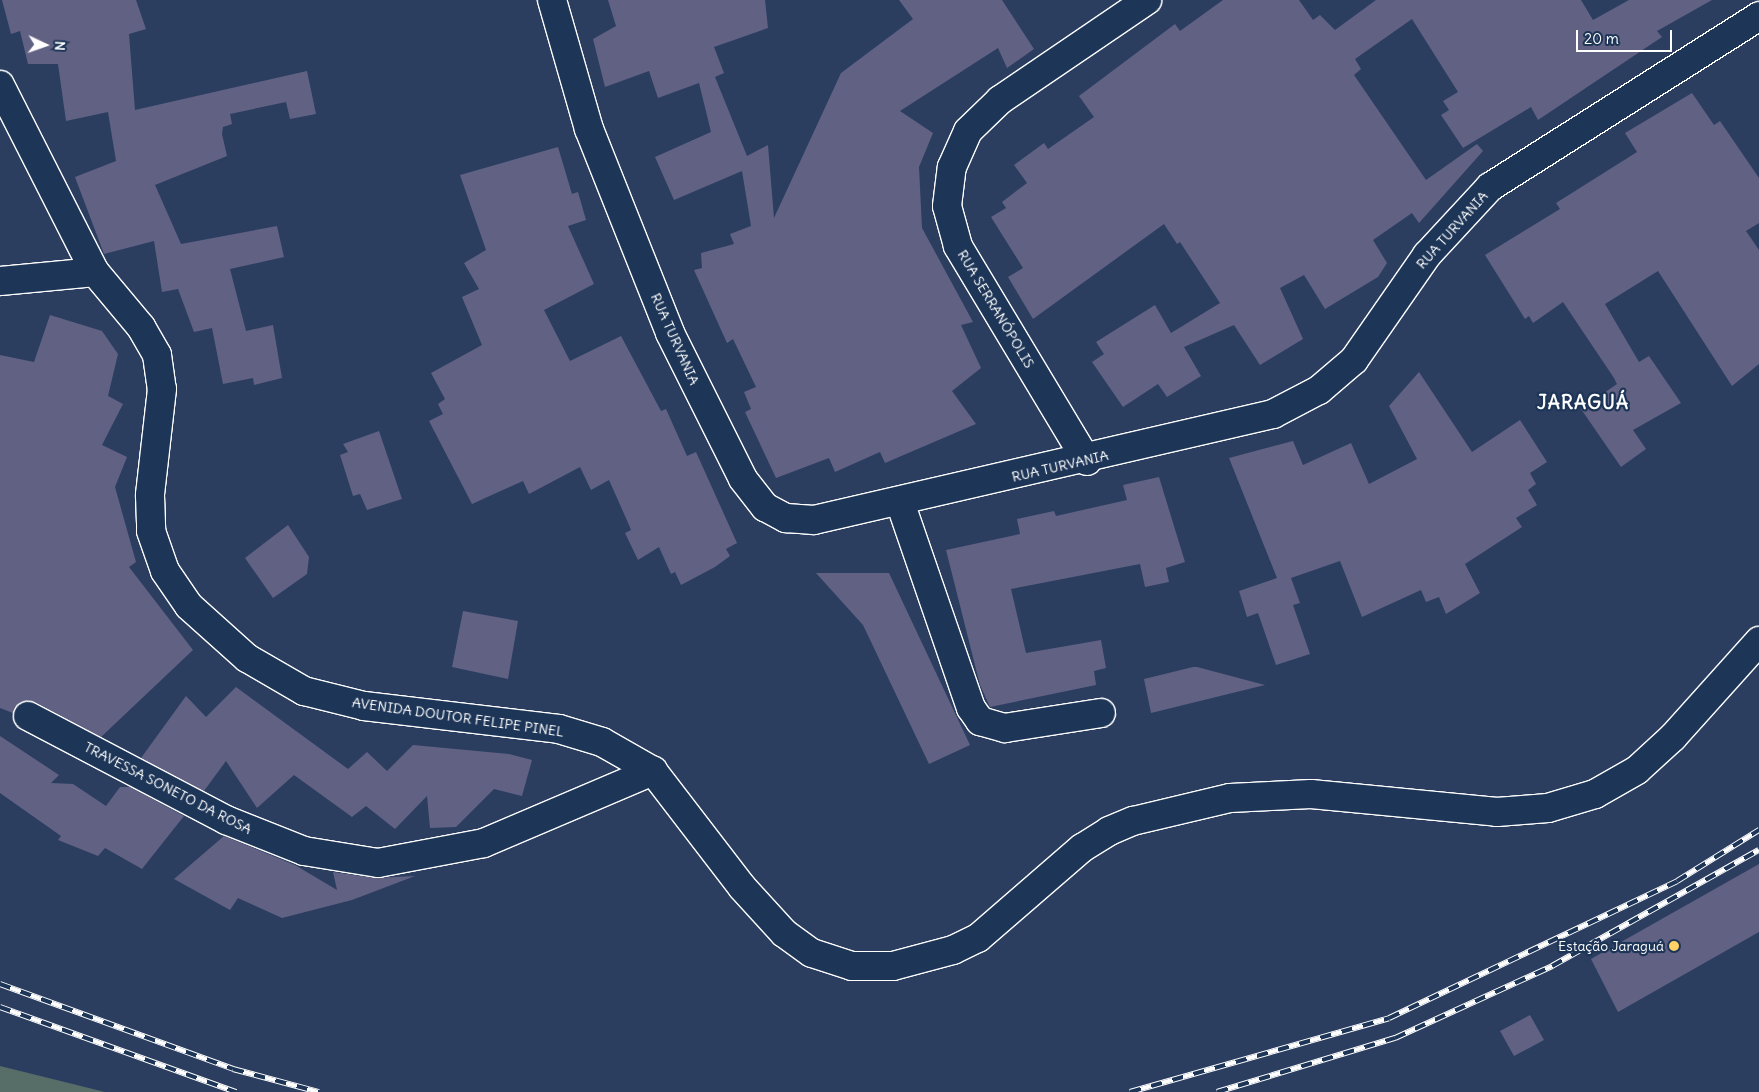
<!DOCTYPE html>
<html>
<head>
<meta charset="utf-8">
<style>
  body { margin:0 }
  #map { position:relative; width:1759px; height:1092px; overflow:hidden; background:#2b3e60; font-family:Delius,sans-serif }
  div>[style] { position:absolute }
  .green>* { inset:0; background:#566d68 }
  .building>* { inset:0; background:#616184 }
  .roads { filter:drop-shadow(1px 0 #fff) drop-shadow(-1px 0 #fff) drop-shadow(0 1px #fff) drop-shadow(0 -1px #fff) }
  .street>* { height:28px; margin:-14px; padding:0 14px; transform-origin:14px; border-radius:14px; background:#1d3557 }
  .rail>* { height:5.5px; margin-top:-2.75px; transform-origin:0; background:repeating-linear-gradient(90deg,#1d3557 0 11px,#fff 0 22px); box-sizing:border-box; border-block:1px solid #fff }
  .dots>* { width:14px; height:14px; translate:-50% -50%; box-sizing:border-box; border:2px solid #1d3557; border-radius:50% }
  span { translate:-50% -50%; white-space:nowrap; text-align:center; line-height:1.15; -webkit-text-stroke:4.5px #1d3557; paint-order:stroke }
  .street-label { font-size:14px; color:#fff }
  .poi-label { font-size:14px; color:#fff }
  .right { translate:-100% -50%; text-align:right }
  .district-label { font-size:19px; color:#fff; font-weight:700; letter-spacing:1px }
  .north { position:absolute; left:20px; top:20px; width:50px; height:50px; -webkit-text-stroke:4px #1d3557; paint-order:stroke; rotate:93deg; font-size:14px; font-weight:700; line-height:20px; text-align:center; color:#fff }
  .north::after { content:''; display:block; margin:auto; width:18px; height:22px; background:#fff; clip-path:polygon(50% 0,100% 100%,50% 72%,0 100%) }
  .scale { position:absolute; left:1576px; top:30px; width:96px; height:22px; box-sizing:border-box; border:2px solid #fff; border-top:0; padding-left:6px; font-size:15px; line-height:18px; white-space:nowrap; color:#fff; -webkit-text-stroke:4px #1d3557; paint-order:stroke }
</style>
</head>
<body>
<div id="map">
  <div class="green">
    <i style="clip-path:polygon(0 1066px,105px 1092px,0 1092px)"></i>
  </div>
  <div class="building">
    <i style="clip-path:polygon(2px 0,136px 0,146px 29px,129px 34px,135px 110px,307px 71px,316px 114px,290px 119px,286px 102px,230px 114px,232px 124px,223px 127px,222px 134px,227px 156px,155px 185px,181px 244px,277px 226px,284px 257px,230px 269px,246px 331px,273px 325px,282px 378px,254px 385px,253px 378px,223px 384px,212px 328px,194px 332px,178px 289px,162px 292px,154px 241px,104px 254px,75px 177px,116px 161px,108px 112px,66px 121px,58px 64px,28px 64px,20px 31px,11px 34px)"></i>
    <i style="clip-path:polygon(608px 0,765px 0,768px 28px,714px 47px,724px 73px,715px 77px,747px 156px,768px 145px,774px 218px,841px 73px,913px 19px,899px 0,1002px 0,1034px 49px,1007px 68px,998px 48px,900px 111px,933px 133px,919px 167px,922px 228px,973px 322px,961px 325px,981px 368px,952px 391px,976px 424px,885px 463px,880px 452px,835px 472px,829px 458px,776px 478px,745px 412px,751px 409px,744px 392px,756px 387px,733px 339px,727px 343px,694px 270px,702px 268px,701px 253px,734px 244px,730px 234px,751px 226px,742px 171px,674px 200px,655px 157px,711px 132px,699px 83px,658px 98px,649px 71px,605px 87px,593px 39px,616px 26px)"></i>
    <i style="clip-path:polygon(1223px 0,1299px 0,1313px 20px,1320px 15px,1335px 30px,1376px 0,1581px 0,1593px 20px,1629px 0,1712px 0,1657px 31px,1662px 37px,1538px 120px,1531px 107px,1463px 148px,1441px 115px,1449px 110px,1443px 101px,1458px 92px,1412px 19px,1355px 59px,1361px 69px,1354px 75px,1426px 180px,1477px 144px,1483px 151px,1419px 223px,1412px 213px,1373px 240px,1387px 263px,1378px 277px,1325px 309px,1304px 275px,1280px 288px,1303px 339px,1260px 365px,1234px 325px,1184px 347px,1201px 376px,1167px 397px,1158px 384px,1123px 407px,1092px 362px,1104px 354px,1096px 342px,1155px 305px,1171px 333px,1220px 303px,1180px 242px,1177px 244px,1164px 224px,1033px 319px,1008px 277px,1023px 268px,991px 217px,1006px 208px,1002px 202px,1027px 183px,1014px 165px,1044px 143px,1048px 149px,1094px 117px,1079px 96px,1175px 24px,1180px 31px)"></i>
    <i style="clip-path:polygon(1692px 93px,1714px 125px,1720px 121px,1759px 178px,1759px 223px,1746px 231px,1759px 250px,1759px 364px,1732px 386px,1658px 271px,1605px 304px,1639px 362px,1649px 356px,1681px 403px,1633px 430px,1646px 449px,1621px 467px,1581px 409px,1617px 384px,1614px 378px,1563px 302px,1533px 323px,1529px 316px,1525px 319px,1485px 255px,1560px 209px,1556px 203px,1637px 152px,1625px 133px)"></i>
    <i style="clip-path:polygon(558px 147px,572px 194px,578px 192px,586px 220px,568px 226px,594px 284px,544px 310px,570px 361px,621px 336px,661px 411px,666px 409px,687px 456px,696px 452px,737px 543px,726px 549px,730px 556px,715px 567px,681px 585px,675px 572px,671px 574px,659px 547px,638px 560px,625px 533px,631px 530px,629px 525px,609px 480px,591px 490px,580px 467px,529px 494px,523px 481px,472px 504px,429px 421px,443px 414px,438px 404px,445px 399px,431px 373px,482px 345px,462px 297px,479px 289px,464px 263px,486px 250px,460px 175px)"></i>
    <i style="clip-path:polygon(50px 315px,102px 331px,118px 354px,108px 396px,123px 404px,102px 445px,127px 457px,115px 487px,136px 562px,129px 567px,193px 650px,101px 737px,35px 702px,20px 703px,13px 713px,0 708px,0 355px,34px 362px)"></i>
    <i style="clip-path:polygon(1419px 372px,1472px 452px,1520px 420px,1547px 462px,1530px 473px,1536px 484px,1528px 490px,1537px 505px,1516px 518px,1522px 527px,1465px 564px,1480px 593px,1446px 614px,1439px 597px,1426px 602px,1421px 590px,1362px 617px,1340px 561px,1291px 578px,1300px 603px,1293px 605px,1310px 654px,1276px 665px,1258px 613px,1247px 617px,1239px 591px,1277px 578px,1229px 458px,1293px 441px,1303px 465px,1351px 443px,1369px 484px,1417px 459px,1389px 406px)"></i>
    <i style="clip-path:polygon(379px 431px,402px 499px,367px 510px,360px 494px,353px 496px,340px 455px,348px 452px,343px 444px)"></i>
    <i style="clip-path:polygon(1159px 477px,1185px 562px,1166px 568px,1169px 582px,1145px 587px,1140px 564px,1011px 589px,1026px 653px,1101px 640px,1106px 668px,1094px 671px,1096px 685px,990px 707px,980px 685px,946px 550px,1020px 534px,1017px 519px,1054px 511px,1056px 516px,1127px 500px,1123px 485px)"></i>
    <i style="clip-path:polygon(288px 525px,309px 557px,307px 574px,273px 598px,245px 558px)"></i>
    <i style="clip-path:polygon(816px 573px,889px 573px,970px 745px,929px 764px,863px 625px)"></i>
    <i style="clip-path:polygon(463px 611px,518px 621px,508px 679px,452px 667px)"></i>
    <i style="clip-path:polygon(1193px 667px,1197px 667px,1265px 685px,1151px 713px,1144px 679px)"></i>
    <i style="clip-path:polygon(236px 687px,348px 769px,367px 752px,387px 771px,413px 745px,509px 754px,532px 760px,522px 796px,494px 789px,456px 827px,430px 828px,427px 796px,395px 829px,366px 806px,352px 817px,294px 775px,257px 808px,226px 761px,204px 791px,141px 758px,186px 696px,206px 717px)"></i>
    <i style="clip-path:polygon(0 736px,59px 775px,51px 783px,73px 784px,106px 806px,120px 787px,130px 787px,184px 816px,142px 869px,105px 848px,98px 856px,58px 840px,61px 836px,0 793px)"></i>
    <i style="clip-path:polygon(224px 836px,295px 865px,337px 890px,333px 872px,376px 878px,415px 876px,352px 900px,282px 918px,238px 898px,230px 910px,174px 879px)"></i>
    <i style="clip-path:polygon(1759px 864px,1759px 932px,1618px 1012px,1591px 959px)"></i>
    <i style="clip-path:polygon(1530px 1015px,1544px 1040px,1514px 1056px,1500px 1031px)"></i>
  </div>
  <div class="roads">
    <div class="street">
      <i style="left:552px;top:0;width:134px;rotate:74deg"></i>
      <i style="left:589px;top:129px;width:219px;rotate:68.3deg"></i>
      <i style="left:670px;top:333px;width:163px;rotate:63.4deg"></i>
      <i style="left:743px;top:479px;width:36px;rotate:52deg"></i>
      <i style="left:765px;top:507px;width:24px;rotate:28deg"></i>
      <i style="left:786px;top:518px;width:28px;rotate:4deg"></i>
      <i style="left:814px;top:520px;width:471px;rotate:-13deg"></i>
      <i style="left:1273px;top:414px;width:52px;rotate:-27.6deg"></i>
      <i style="left:1319px;top:390px;width:46px;rotate:-40.6deg"></i>
      <i style="left:1354px;top:360px;width:128px;rotate:-55.2deg"></i>
      <i style="left:1427px;top:255px;width:93px;rotate:-47.2deg"></i>
      <i style="left:1490px;top:187px;width:319px;rotate:-32.4deg"></i>
      <i style="left:0;top:85px;width:210px;rotate:63.1deg"></i>
      <i style="left:95px;top:272px;width:72px;rotate:50.1deg"></i>
      <i style="left:141px;top:327px;width:32px;rotate:60deg"></i>
      <i style="left:157px;top:355px;width:34px;rotate:82deg"></i>
      <i style="left:162px;top:389px;width:107px;rotate:96.5deg"></i>
      <i style="left:150px;top:495px;width:36px;rotate:88deg"></i>
      <i style="left:151px;top:531px;width:42px;rotate:70.7deg"></i>
      <i style="left:165px;top:571px;width:42px;rotate:55.6deg"></i>
      <i style="left:189px;top:606px;width:78px;rotate:41.9deg"></i>
      <i style="left:247px;top:658px;width:66px;rotate:30.1deg"></i>
      <i style="left:304px;top:691px;width:62px;rotate:14deg"></i>
      <i style="left:364px;top:706px;width:196px;rotate:6.7deg"></i>
      <i style="left:559px;top:729px;width:45px;rotate:16.8deg"></i>
      <i style="left:602px;top:742px;width:59px;rotate:29.6deg"></i>
      <i style="left:653px;top:771px;width:146px;rotate:52.5deg"></i>
      <i style="left:742px;top:887px;width:62px;rotate:47.6deg"></i>
      <i style="left:784px;top:933px;width:34px;rotate:36deg"></i>
      <i style="left:812px;top:953px;width:42px;rotate:18deg"></i>
      <i style="left:852px;top:966px;width:41px"></i>
      <i style="left:893px;top:966px;width:62px;rotate:-14.9deg"></i>
      <i style="left:953px;top:950px;width:28px;rotate:-26deg"></i>
      <i style="left:978px;top:938px;width:138px;rotate:-40.9deg"></i>
      <i style="left:1082px;top:848px;width:32px;rotate:-32deg"></i>
      <i style="left:1109px;top:831px;width:26px;rotate:-23deg"></i>
      <i style="left:1133px;top:821px;width:100px;rotate:-13.3deg"></i>
      <i style="left:1230px;top:798px;width:81px;rotate:-2.8deg"></i>
      <i style="left:1311px;top:794px;width:187px;rotate:5.5deg"></i>
      <i style="left:1497px;top:812px;width:51px;rotate:-4.5deg"></i>
      <i style="left:1548px;top:808px;width:49px;rotate:-16.6deg"></i>
      <i style="left:1595px;top:794px;width:48px;rotate:-29.7deg"></i>
      <i style="left:1637px;top:770px;width:49px;rotate:-42.5deg"></i>
      <i style="left:1673px;top:737px;width:129px;rotate:-48.1deg"></i>
      <i style="left:0;top:281px;width:95px;rotate:-5.4deg"></i>
      <i style="left:1087px;top:461px;width:251px;rotate:-121deg"></i>
      <i style="left:958px;top:246px;width:41px;rotate:-105.4deg"></i>
      <i style="left:947px;top:206px;width:39px;rotate:-83deg"></i>
      <i style="left:952px;top:167px;width:39px;rotate:-66deg"></i>
      <i style="left:968px;top:131px;width:45px;rotate:-44.1deg"></i>
      <i style="left:1000px;top:100px;width:178px;rotate:-34.2deg"></i>
      <i style="left:900px;top:502px;width:218px;rotate:71deg"></i>
      <i style="left:971px;top:708px;width:16px;rotate:55deg"></i>
      <i style="left:980px;top:721px;width:26px;rotate:16deg"></i>
      <i style="left:1005px;top:728px;width:97px;rotate:-8.9deg"></i>
      <i style="left:28px;top:716px;width:224px;rotate:27.7deg"></i>
      <i style="left:226px;top:820px;width:84px;rotate:21.7deg"></i>
      <i style="left:304px;top:851px;width:75px;rotate:9.2deg"></i>
      <i style="left:378px;top:863px;width:108px;rotate:-10.7deg"></i>
      <i style="left:484px;top:843px;width:184px;rotate:-23.1deg"></i>
    </div>
  </div>
  <div class="rail">
    <i style="left:0;top:984px;width:248px;rotate:20deg"></i>
    <i style="left:233px;top:1069px;width:89px;rotate:15deg"></i>
    <i style="left:0;top:1007px;width:251px;rotate:19.8deg"></i>
    <i style="left:1130px;top:1092px;width:269px;rotate:-15.9deg"></i>
    <i style="left:1389px;top:1018px;width:319px;rotate:-25.4deg"></i>
    <i style="left:1677px;top:881px;width:97px;rotate:-31.9deg"></i>
    <i style="left:1217px;top:1092px;width:186px;rotate:-16.9deg"></i>
    <i style="left:1395px;top:1038px;width:173px;rotate:-24.6deg"></i>
    <i style="left:1552px;top:966px;width:237px;rotate:-29.3deg"></i>
  </div>
  <div class="dots">
    <i style="left:1674px;top:946px;background:#ffd166"></i>
  </div>
  <div class="street-label">
    <span style="left:1452px;top:230px;rotate:-48deg">RUA TURVANIA</span>
    <span style="left:996px;top:309px;rotate:59deg">RUA SERRANÓPOLIS</span>
    <span style="left:675px;top:339px;rotate:66deg">RUA TURVANIA</span>
    <span style="left:1060px;top:466px;rotate:-13deg">RUA TURVANIA</span>
    <span style="left:458px;top:717px;rotate:8deg">AVENIDA DOUTOR FELIPE PINEL</span>
    <span style="left:168px;top:788px;rotate:27deg">TRAVESSA SONETO DA ROSA</span>
  </div>
  <div class="poi-label">
    <span class="right" style="left:1664px;top:946px">Estação Jaraguá</span>
  </div>
  <div class="district-label">
    <span style="left:1583px;top:403px">JARAGUÁ</span>
  </div>
  <div class="north">N</div>
  <div class="scale">20 m</div>
</div>
</body>
</html>
